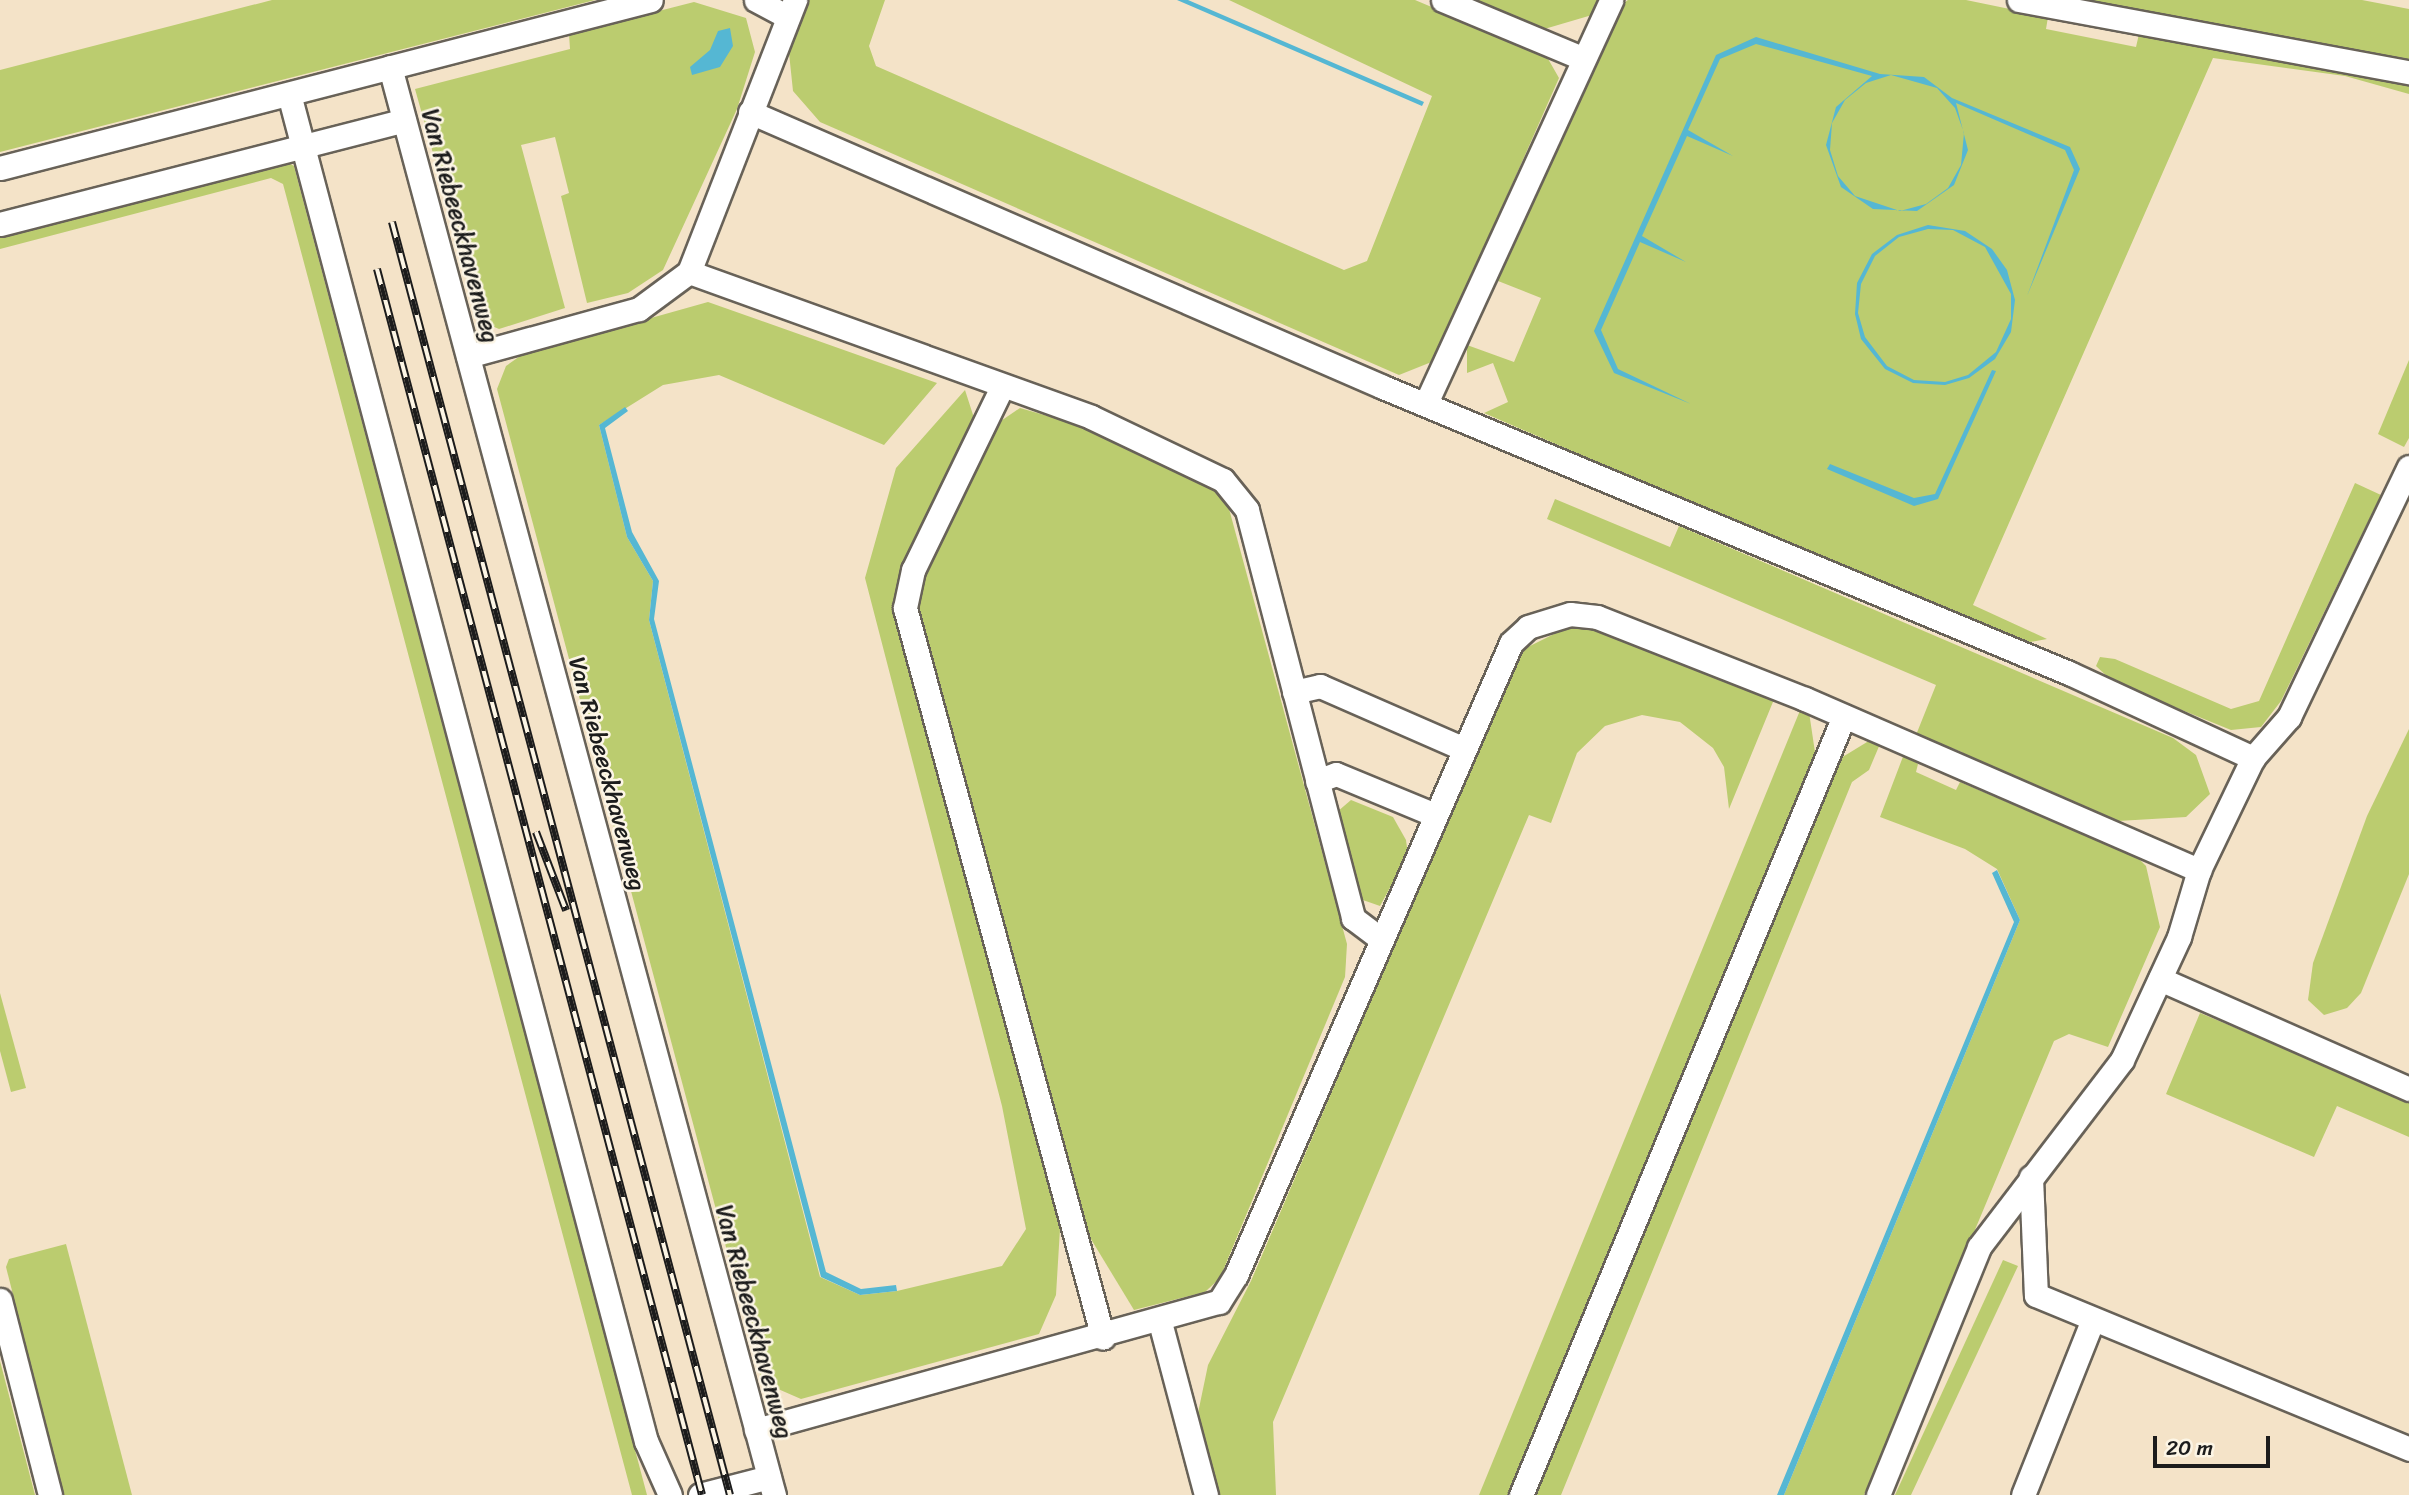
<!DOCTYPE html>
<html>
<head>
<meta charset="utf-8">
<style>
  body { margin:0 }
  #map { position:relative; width:2409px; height:1495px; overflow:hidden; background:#f4e3c8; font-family:Sriracha,sans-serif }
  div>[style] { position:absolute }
  .green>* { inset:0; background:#bbcc6f }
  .water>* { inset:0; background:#55b7d3 }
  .roads { filter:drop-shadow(2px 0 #686258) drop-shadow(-2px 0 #686258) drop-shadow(0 2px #686258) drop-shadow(0 -2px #686258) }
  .lane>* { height:23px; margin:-11.5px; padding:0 11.5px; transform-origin:11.5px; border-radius:11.5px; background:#fff }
  .rail>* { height:8px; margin-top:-4px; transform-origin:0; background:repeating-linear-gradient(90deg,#fcf5e5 0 16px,#1c1c1c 0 32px); box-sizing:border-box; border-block:2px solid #1c1c1c }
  span { translate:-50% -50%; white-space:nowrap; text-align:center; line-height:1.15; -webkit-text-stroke:5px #fcf5e5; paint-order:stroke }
  .street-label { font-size:24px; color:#1c1c1c }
  .scale { position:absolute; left:2153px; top:1436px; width:117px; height:32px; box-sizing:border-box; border:4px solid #1c1c1c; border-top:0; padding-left:9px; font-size:21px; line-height:24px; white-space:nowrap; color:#1c1c1c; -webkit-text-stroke:5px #fcf5e5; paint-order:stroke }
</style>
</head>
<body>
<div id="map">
  <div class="green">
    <i style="clip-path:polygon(272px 0,595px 0,0 152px,0 70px)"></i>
    <i style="clip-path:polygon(808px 0,885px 0,869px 46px,876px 66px,1344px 270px,1367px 261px,1432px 96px,1229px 0,1415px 0,1534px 50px,1547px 57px,1559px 78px,1434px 361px,1399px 375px,820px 122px,793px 91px,789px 53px)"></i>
    <i style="clip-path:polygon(1469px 0,1599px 0,1592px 15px,1541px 30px)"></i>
    <i style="clip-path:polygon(1628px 0,1966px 0,2048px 17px,2046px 29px,2136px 47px,2139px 34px,2365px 71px,2409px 84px,2409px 94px,2345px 76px,2213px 58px,1973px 605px,2047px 639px,2019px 644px,1484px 413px,1508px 402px,1493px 363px,1467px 373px,1467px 345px,1514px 362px,1541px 298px,1493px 279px,1611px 12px)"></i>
    <i style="clip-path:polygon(2075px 0,2362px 0,2409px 9px,2409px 59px)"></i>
    <i style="clip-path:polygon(694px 2px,746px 18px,755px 52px,737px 109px,663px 270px,628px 293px,587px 303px,561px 196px,569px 193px,555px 137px,521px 145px,565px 308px,499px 329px,480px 321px,415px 89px,570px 49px,569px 34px)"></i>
    <i style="clip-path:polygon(287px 162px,294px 166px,647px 1495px,632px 1495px,283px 184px,271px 178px,0 249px,0 237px)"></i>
    <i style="clip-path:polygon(708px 302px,937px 383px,884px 445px,719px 375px,663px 385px,599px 425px,627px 537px,653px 581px,649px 620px,820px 1277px,860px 1295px,897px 1291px,1002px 1266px,1026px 1229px,1002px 1106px,865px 578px,896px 468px,965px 390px,974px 418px,895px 601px,1060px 1229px,1056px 1295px,1039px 1334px,801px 1399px,762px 1382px,497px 389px,506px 366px,523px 354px)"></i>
    <i style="clip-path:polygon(2409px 360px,2409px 438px,2404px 447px,2378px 434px)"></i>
    <i style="clip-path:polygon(1020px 408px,1089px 428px,1214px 487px,1228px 505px,1347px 944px,1345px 977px,1220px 1278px,1205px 1292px,1134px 1310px,1083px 1226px,914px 610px,916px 587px,995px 425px)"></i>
    <i style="clip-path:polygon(2355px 483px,2381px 495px,2281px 701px,2261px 727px,2231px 730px,2113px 682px,2096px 666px,2100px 657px,2115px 659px,2231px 709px,2259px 701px)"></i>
    <i style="clip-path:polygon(1555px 499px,1670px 547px,1679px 526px,2173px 738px,2196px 755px,2210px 794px,2186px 817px,2118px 821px,1970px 761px,1962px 752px,1916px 735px,1936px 685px,1547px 519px)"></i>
    <i style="clip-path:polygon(1593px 625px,1775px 697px,1729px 809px,1724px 767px,1713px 748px,1680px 722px,1642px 715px,1605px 726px,1577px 753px,1551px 823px,1529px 815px,1273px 1422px,1276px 1495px,1218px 1495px,1198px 1413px,1208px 1365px,1251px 1281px,1520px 651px,1568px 627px)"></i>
    <i style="clip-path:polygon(1801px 708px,1809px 712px,1816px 759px,1511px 1495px,1479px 1495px)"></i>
    <i style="clip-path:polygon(2409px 729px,2409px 874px,2361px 993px,2347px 1008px,2324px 1015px,2308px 1000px,2313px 963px,2367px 816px)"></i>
    <i style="clip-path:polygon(1872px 739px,1880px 744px,1869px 770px,1852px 782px,1561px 1495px,1531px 1495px,1836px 761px)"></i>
    <i style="clip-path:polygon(1904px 754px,1918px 764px,1916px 772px,1956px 790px,1960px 782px,2138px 858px,2146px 866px,2160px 927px,2108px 1047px,2069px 1034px,2054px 1041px,1864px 1495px,1784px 1495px,2020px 920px,1997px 869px,1965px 849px,1880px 817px)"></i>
    <i style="clip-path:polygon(1351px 800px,1393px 817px,1406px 840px,1408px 855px,1380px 906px,1360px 899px,1337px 812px)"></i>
    <i style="clip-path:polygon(0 993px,26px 1088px,11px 1092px,0 1051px)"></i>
    <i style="clip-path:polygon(2200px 1013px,2409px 1100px,2409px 1137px,2337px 1106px,2314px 1157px,2166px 1094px)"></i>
    <i style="clip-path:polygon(66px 1244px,132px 1495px,64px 1495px,6px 1267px,9px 1259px)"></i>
    <i style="clip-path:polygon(2003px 1260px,2018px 1266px,1911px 1495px,1895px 1495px)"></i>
    <i style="clip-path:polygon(0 1361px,35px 1495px,0 1495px)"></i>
  </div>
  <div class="water">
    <i style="clip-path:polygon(1177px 0,1188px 0,1424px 102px,1422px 106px)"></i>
    <i style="clip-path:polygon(730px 28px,733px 46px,720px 67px,692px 75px,690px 67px,710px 50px,718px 31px)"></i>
    <i style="clip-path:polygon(evenodd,1756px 37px,1880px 74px,1924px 77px,1952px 98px,2070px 147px,2080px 169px,2027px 296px,2074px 170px,2065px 150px,1956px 103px,1968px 150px,1954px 185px,1917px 211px,1873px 209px,1841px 187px,1826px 145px,1836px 107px,1872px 76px,1756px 44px,1720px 59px,1688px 130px,1733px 156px,1687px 136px,1642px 236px,1686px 262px,1640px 242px,1601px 330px,1618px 369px,1691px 404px,1614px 373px,1594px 331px,1716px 55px,1756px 37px,1891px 75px,1937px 88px,1955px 108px,1964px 133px,1961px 165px,1948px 188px,1926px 204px,1900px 211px,1855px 196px,1838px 176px,1830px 150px,1832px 123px,1845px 100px,1866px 83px,1891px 75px)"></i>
    <i style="clip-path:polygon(evenodd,1928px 225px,1965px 231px,1992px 249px,2007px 270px,2015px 300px,2011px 332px,1995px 359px,1969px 378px,1945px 385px,1913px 383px,1885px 369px,1861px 339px,1855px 314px,1857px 283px,1872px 254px,1897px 235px,1928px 225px,1928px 229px,1953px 230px,1985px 247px,2011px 294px,2011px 319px,1996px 352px,1968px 375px,1945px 382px,1914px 380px,1887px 366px,1865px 337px,1858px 313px,1861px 284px,1875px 256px,1899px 237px,1928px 229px)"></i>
    <i style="clip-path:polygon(1992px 370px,1996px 371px,1938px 499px,1914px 506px,1827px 469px,1830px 464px,1914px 498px,1935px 494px)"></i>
    <i style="clip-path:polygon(625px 407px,628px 411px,605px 428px,632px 532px,659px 581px,654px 619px,826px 1272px,861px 1289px,896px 1285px,897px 1291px,860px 1295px,821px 1277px,649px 620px,653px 581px,627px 537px,599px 425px)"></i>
    <i style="clip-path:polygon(1997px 870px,2020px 920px,1784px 1495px,1777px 1495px,2014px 922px,1992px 873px)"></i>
  </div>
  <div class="roads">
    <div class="lane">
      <i style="left:756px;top:0;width:36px;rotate:28deg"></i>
      <i style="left:1443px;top:0;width:147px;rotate:22.7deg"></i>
      <i style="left:2019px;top:0;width:397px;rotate:10.5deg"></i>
      <i style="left:390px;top:67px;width:1479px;rotate:74.95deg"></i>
      <i style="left:289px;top:94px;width:1394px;rotate:75.16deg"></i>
      <i style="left:646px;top:1441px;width:59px;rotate:66deg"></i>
      <i style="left:750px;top:112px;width:690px;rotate:23.48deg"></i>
      <i style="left:1383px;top:387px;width:743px;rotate:22.63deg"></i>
      <i style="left:2069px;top:673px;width:203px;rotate:24.8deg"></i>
      <i style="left:0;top:168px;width:672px;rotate:-14.47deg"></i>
      <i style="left:0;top:224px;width:417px;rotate:-14.4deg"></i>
      <i style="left:689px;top:272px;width:427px;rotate:19.8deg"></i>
      <i style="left:1091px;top:417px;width:146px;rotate:25.5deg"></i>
      <i style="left:1223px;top:480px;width:38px;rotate:51deg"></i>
      <i style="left:1247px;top:510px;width:422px;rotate:75.4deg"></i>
      <i style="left:1353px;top:918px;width:34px;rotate:37deg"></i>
      <i style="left:468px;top:356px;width:177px;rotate:-15.4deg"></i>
      <i style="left:639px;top:309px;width:62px;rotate:-36.5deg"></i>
      <i style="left:689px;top:272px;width:292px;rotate:-68.7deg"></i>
      <i style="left:1001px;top:389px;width:201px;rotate:115.9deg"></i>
      <i style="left:913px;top:570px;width:39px;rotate:102deg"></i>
      <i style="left:905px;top:608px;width:756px;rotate:74.82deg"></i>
      <i style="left:1426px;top:403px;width:443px;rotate:-65.3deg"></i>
      <i style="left:1294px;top:692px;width:27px;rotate:-13deg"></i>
      <i style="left:1320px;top:686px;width:157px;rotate:23.6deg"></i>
      <i style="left:1317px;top:781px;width:20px;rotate:-20deg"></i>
      <i style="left:1336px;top:774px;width:107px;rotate:22.5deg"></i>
      <i style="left:2160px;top:979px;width:272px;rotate:23.8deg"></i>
      <i style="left:2031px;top:1177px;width:118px;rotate:87.6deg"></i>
      <i style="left:2036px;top:1295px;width:404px;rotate:22.4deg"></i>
      <i style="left:0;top:1300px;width:201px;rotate:75.6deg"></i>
      <i style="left:1160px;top:1322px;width:179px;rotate:75.1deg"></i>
      <i style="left:756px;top:1430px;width:480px;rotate:-15.5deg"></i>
      <i style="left:1219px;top:1302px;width:32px;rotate:-58deg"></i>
      <i style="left:1236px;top:1275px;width:689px;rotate:-66.48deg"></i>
      <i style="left:1511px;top:643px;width:23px;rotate:-43deg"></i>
      <i style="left:1528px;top:627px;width:44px;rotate:-17.2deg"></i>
      <i style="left:1570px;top:614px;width:27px;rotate:6deg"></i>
      <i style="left:1597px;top:617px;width:224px;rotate:21.5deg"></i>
      <i style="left:1805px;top:699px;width:430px;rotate:23.5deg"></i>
      <i style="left:700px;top:1495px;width:71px;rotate:-14.6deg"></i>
      <i style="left:1521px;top:1495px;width:843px;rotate:-67.48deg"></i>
      <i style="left:1878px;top:1495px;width:268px;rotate:-67.8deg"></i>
      <i style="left:1979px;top:1247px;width:235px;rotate:-52.6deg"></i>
      <i style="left:2122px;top:1060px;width:136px;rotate:-65.1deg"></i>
      <i style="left:2179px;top:937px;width:70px;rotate:-73.4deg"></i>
      <i style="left:2199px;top:870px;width:124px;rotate:-64.3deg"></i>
      <i style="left:2253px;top:758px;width:55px;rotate:-48.7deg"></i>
      <i style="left:2289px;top:717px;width:277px;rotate:-64.4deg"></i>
      <i style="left:2023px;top:1495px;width:189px;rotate:-68.3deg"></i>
    </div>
  </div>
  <div class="rail">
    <i style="left:392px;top:222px;width:1317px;rotate:75.13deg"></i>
    <i style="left:377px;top:269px;width:1268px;rotate:75.15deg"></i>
    <i style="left:536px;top:832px;width:84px;rotate:69deg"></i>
  </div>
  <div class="street-label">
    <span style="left:460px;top:226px;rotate:75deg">Van Riebeeckhavenweg</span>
    <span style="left:607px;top:774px;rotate:75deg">Van Riebeeckhavenweg</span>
    <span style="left:754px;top:1322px;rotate:75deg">Van Riebeeckhavenweg</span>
  </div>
  <div class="scale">20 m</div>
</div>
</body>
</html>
